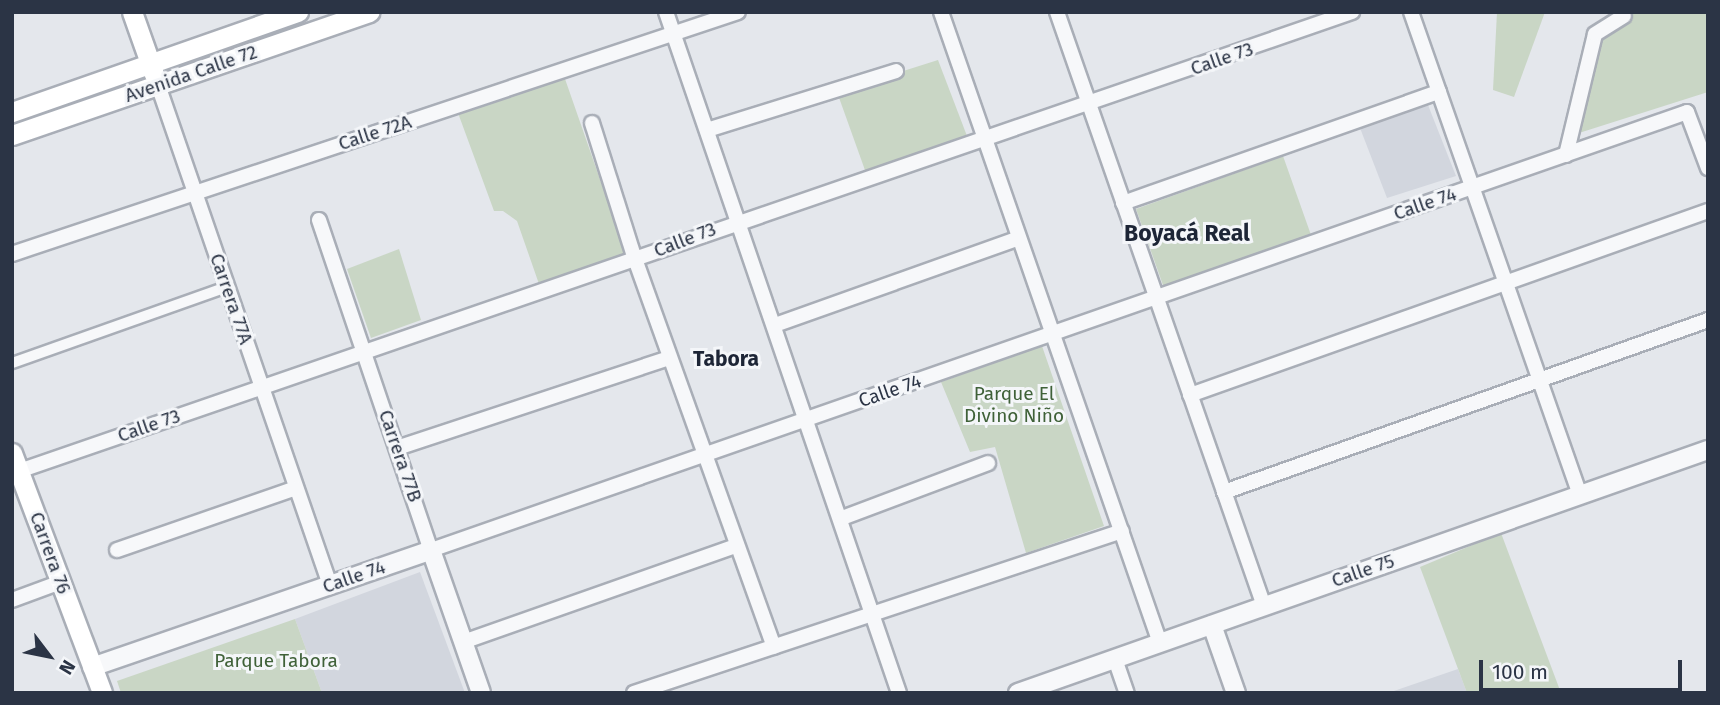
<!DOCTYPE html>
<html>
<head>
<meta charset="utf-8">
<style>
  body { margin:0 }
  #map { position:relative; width:1720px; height:705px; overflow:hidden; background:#e4e7ec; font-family:"Fira Sans",sans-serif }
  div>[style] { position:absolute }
  .built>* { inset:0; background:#d2d6de }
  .green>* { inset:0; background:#c9d6c5 }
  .roads { filter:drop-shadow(2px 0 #a9aeb7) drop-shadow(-2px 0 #a9aeb7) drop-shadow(0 2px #a9aeb7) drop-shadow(0 -2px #a9aeb7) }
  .pedestrian>* { height:10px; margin:-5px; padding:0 5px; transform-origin:5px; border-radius:5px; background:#f7f8fa }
  .minor>* { height:14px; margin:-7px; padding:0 7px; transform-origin:7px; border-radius:7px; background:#f7f8fa }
  .tertiary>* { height:18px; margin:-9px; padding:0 9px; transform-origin:9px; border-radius:9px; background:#f7f8fa }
  .secondary>* { height:19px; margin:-9.5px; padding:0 9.5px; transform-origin:9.5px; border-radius:9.5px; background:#fff }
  span { translate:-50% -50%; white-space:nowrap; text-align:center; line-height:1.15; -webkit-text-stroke:6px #f4f6f9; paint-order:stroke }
  .street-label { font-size:19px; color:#2b3445 }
  .park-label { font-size:19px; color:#3f6138 }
  .neighbourhood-label { font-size:21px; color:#1d2536; font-weight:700 }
  .quarter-label { font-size:23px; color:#1d2536; font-weight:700 }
  .frame { position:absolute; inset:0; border:14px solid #2b3445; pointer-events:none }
  .north { position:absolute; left:14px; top:621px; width:70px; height:70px; -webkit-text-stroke:5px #f4f6f9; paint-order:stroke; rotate:122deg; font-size:19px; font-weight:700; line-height:28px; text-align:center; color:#2b3445 }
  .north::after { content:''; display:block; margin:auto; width:24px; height:32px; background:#2b3445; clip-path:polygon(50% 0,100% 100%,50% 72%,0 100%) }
  .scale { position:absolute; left:1479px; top:660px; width:203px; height:32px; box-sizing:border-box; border:4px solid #2b3445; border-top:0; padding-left:9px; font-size:21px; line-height:24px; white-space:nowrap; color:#2b3445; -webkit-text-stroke:5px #f4f6f9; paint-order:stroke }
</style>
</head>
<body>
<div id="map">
  <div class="built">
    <i style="clip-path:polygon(1428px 105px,1456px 176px,1387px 198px,1360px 128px)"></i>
    <i style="clip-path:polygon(420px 572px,465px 693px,322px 693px,295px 619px)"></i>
    <i style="clip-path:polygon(1458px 669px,1467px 693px,1388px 693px)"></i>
  </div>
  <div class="green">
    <i style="clip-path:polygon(1497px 12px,1545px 12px,1514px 97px,1493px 90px)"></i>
    <i style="clip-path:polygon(1627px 12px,1708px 12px,1708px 92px,1579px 133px,1600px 41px,1633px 19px)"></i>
    <i style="clip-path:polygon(938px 60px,967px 136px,866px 173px,837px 92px)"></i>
    <i style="clip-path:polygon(564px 76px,626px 254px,539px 284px,517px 221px,503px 211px,494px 211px,458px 113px)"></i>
    <i style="clip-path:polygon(1283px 156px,1311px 235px,1164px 288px,1136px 209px)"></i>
    <i style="clip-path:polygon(399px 249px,421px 320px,371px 338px,347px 269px)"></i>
    <i style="clip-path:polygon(1042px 346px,1104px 526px,1026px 553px,995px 447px,970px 452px,941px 382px)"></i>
    <i style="clip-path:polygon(1501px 533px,1561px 693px,1467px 693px,1420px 567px)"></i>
    <i style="clip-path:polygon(295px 619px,322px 693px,121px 693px,117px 681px)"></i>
  </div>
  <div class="roads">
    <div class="pedestrian">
      <i style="left:12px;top:363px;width:228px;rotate:-19.5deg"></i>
    </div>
    <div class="minor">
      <i style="left:666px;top:12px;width:720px;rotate:71.11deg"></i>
      <i style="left:941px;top:12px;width:668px;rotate:70.86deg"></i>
      <i style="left:1057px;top:12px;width:629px;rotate:70.79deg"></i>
      <i style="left:1411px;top:12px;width:512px;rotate:70.72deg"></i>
      <i style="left:158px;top:85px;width:529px;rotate:71.02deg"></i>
      <i style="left:592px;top:123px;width:143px;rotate:72.5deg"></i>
      <i style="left:635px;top:259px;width:412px;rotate:70.3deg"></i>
      <i style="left:707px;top:130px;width:198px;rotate:-17.3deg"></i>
      <i style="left:1566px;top:155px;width:124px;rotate:-76.5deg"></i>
      <i style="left:1595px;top:34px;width:34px;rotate:-32deg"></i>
      <i style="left:1123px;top:203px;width:335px;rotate:-19.4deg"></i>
      <i style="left:319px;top:220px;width:348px;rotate:71.3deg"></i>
      <i style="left:431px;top:550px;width:1330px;rotate:-19.22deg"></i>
      <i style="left:1687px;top:112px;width:60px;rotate:69.4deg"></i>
      <i style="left:12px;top:254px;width:765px;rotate:-18.43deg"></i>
      <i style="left:775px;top:325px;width:256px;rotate:-19.6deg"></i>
      <i style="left:1190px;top:395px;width:550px;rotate:-19.56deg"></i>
      <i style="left:397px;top:448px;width:287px;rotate:-18.3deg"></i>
      <i style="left:19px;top:471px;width:1410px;rotate:-19deg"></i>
      <i style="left:1224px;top:492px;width:514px;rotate:-19.56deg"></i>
      <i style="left:842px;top:518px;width:156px;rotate:-20.6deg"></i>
      <i style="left:117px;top:550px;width:189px;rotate:-19.1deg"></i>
      <i style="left:12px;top:600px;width:52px;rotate:-20.2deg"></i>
      <i style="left:463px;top:642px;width:289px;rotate:-19.4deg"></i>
      <i style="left:1115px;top:659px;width:36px;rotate:71deg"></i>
      <i style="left:634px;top:693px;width:514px;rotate:-18.36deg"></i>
    </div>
    <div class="tertiary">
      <i style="left:1212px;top:625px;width:72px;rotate:70.6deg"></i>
      <i style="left:92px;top:667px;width:359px;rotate:-19deg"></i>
      <i style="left:431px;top:550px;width:151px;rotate:70.7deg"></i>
      <i style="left:1018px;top:693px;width:732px;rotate:-19.4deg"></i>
    </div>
    <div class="secondary">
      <i style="left:132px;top:12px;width:66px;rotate:70.5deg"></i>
      <i style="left:12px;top:112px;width:303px;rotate:-19.3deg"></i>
      <i style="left:12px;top:135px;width:378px;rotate:-19deg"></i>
      <i style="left:12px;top:453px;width:256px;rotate:69.4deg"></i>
    </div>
  </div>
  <div class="street-label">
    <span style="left:1222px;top:59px;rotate:-19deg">Calle 73</span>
    <span style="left:191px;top:74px;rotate:-19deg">Avenida Calle 72</span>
    <span style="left:375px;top:133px;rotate:-18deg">Calle 72A</span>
    <span style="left:1425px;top:204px;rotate:-19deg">Calle 74</span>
    <span style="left:685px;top:240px;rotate:-21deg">Calle 73</span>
    <span style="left:231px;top:299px;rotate:71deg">Carrera 77A</span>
    <span style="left:890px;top:391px;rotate:-19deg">Calle 74</span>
    <span style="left:149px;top:426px;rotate:-19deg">Calle 73</span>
    <span style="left:400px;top:456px;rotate:71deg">Carrera 77B</span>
    <span style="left:50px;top:553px;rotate:70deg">Carrera 76</span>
    <span style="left:1363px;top:571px;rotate:-19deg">Calle 75</span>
    <span style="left:354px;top:577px;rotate:-19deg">Calle 74</span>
  </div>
  <div class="park-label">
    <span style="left:1014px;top:405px">Parque El<br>Divino Niño</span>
    <span style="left:276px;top:661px">Parque Tabora</span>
  </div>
  <div class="neighbourhood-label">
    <span style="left:726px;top:359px">Tabora</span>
  </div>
  <div class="quarter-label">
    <span style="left:1187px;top:233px">Boyacá Real</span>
  </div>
  <div class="frame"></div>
  <div class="north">N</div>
  <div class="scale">100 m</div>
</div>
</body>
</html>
